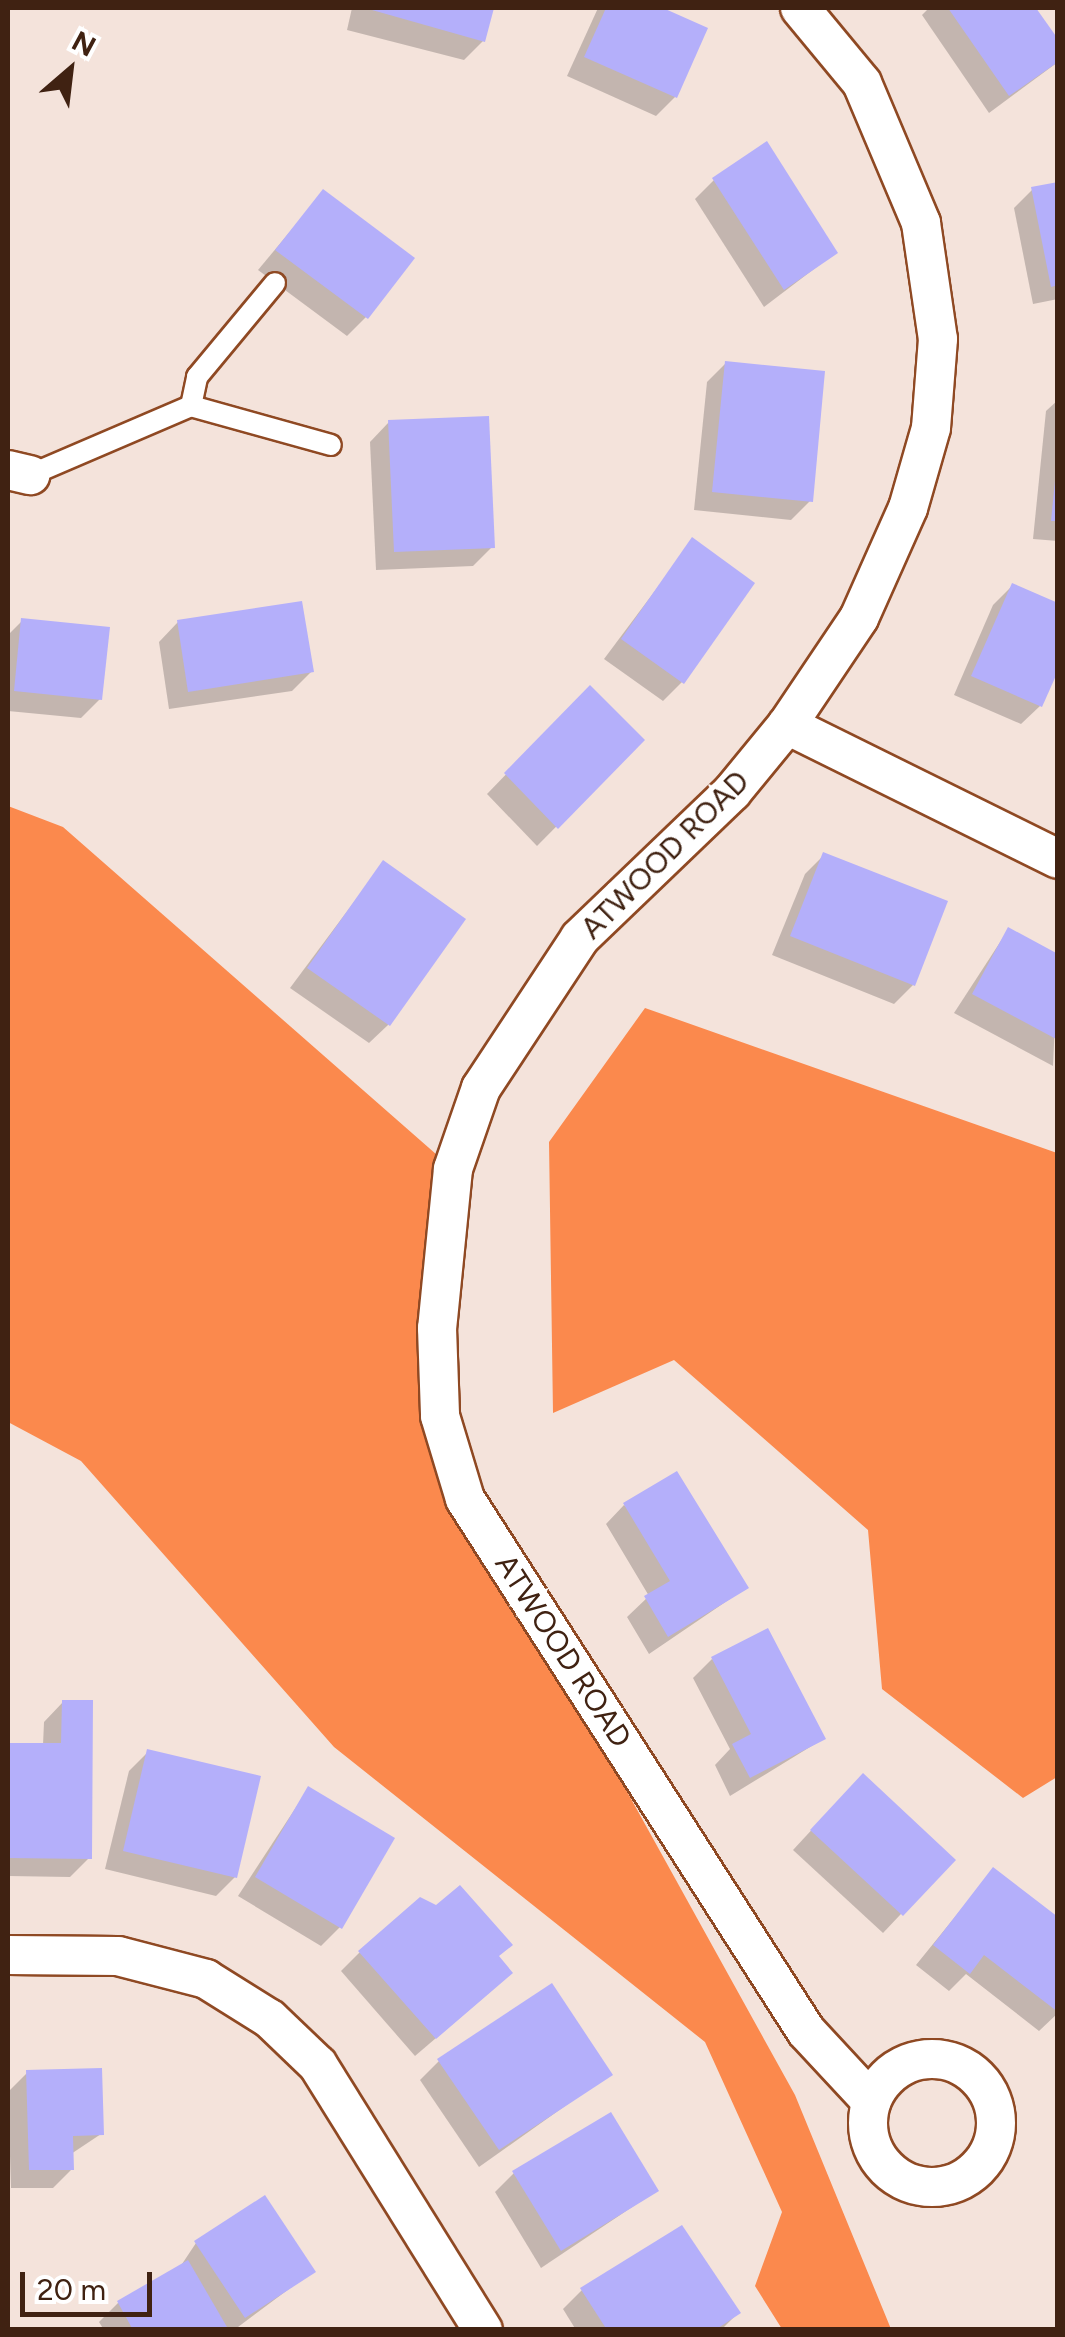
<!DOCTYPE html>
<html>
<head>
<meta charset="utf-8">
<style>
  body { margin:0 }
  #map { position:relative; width:1065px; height:2337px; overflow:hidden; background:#f4e3db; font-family:Figtree,sans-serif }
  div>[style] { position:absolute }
  .forest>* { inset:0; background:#fb894d }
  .shadow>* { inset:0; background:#0003 }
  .building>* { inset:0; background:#b4affa }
  .roads { filter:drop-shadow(2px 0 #8f4923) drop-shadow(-2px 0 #8f4923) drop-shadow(0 2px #8f4923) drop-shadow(0 -2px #8f4923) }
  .service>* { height:20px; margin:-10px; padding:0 10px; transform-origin:10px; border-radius:10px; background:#fff }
  .minor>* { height:38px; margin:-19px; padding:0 19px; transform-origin:19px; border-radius:19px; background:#fff }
  .minor>.ring { margin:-19px; padding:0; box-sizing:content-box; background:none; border:38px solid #fff; border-radius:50% }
  span { translate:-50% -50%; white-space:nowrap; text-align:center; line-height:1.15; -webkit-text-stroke:9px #fff; paint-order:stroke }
  .street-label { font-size:30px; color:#402212 }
  .frame { position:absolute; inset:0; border:10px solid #402212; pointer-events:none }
  .north { position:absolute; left:20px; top:20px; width:100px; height:100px; -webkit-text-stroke:8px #fff; paint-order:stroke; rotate:28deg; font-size:28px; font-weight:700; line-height:40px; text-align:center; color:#402212 }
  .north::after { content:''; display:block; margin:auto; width:35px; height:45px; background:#402212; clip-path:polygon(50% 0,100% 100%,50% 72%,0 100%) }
  .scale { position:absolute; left:20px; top:2272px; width:132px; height:45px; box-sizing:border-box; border:5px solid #402212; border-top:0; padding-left:12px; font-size:30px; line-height:35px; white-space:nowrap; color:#402212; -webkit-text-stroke:8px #fff; paint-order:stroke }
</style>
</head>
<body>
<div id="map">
  <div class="forest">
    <i style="clip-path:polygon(8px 806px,63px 827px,453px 1169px,437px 1329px,465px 1499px,795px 2095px,891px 2329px,782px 2329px,755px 2286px,782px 2212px,705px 2042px,334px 1747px,81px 1461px,8px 1422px)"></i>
    <i style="clip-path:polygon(645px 1008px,1057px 1153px,1057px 1777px,1023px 1798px,882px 1689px,868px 1530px,674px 1360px,553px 1413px,549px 1142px)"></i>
  </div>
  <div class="shadow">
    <i style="clip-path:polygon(352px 8px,492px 8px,483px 41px,464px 60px,347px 30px)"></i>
    <i style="clip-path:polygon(598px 8px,656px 8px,705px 29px,675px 97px,656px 116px,567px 76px)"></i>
    <i style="clip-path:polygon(929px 8px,1033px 8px,1058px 43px,1058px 62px,989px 113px,922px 15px)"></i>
    <i style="clip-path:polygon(714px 180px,835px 253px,764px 307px,695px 199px)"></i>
    <i style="clip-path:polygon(1058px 184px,1058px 299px,1033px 304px,1014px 208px,1033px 189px)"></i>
    <i style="clip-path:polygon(323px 192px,366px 317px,347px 336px,258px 270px)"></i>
    <i style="clip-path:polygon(726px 363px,810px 501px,791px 520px,694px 510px,707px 382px)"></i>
    <i style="clip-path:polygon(1058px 400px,1058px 541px,1033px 539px,1046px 411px)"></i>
    <i style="clip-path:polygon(389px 422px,492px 547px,473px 566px,376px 570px,370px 442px)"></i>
    <i style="clip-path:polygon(693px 540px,682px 682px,663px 701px,604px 659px)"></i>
    <i style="clip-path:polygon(1012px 586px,1040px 706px,1021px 724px,954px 695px,993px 605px)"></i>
    <i style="clip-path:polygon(22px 621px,100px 699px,81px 718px,8px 711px,8px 635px)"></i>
    <i style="clip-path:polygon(178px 622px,311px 672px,292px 691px,169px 709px,159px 642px)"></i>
    <i style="clip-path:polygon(590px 688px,642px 740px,537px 846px,487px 794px)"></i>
    <i style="clip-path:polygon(824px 855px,913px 985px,894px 1004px,772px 955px,805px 874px)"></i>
    <i style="clip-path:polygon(383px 863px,388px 1025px,369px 1043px,290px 988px)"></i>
    <i style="clip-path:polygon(1008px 930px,1058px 957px,1053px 1066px,954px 1013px)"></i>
    <i style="clip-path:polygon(624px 1505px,746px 1588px,649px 1654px,627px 1617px,649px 1596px,606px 1524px)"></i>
    <i style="clip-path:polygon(712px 1659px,823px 1739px,730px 1796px,715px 1765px,730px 1749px,693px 1678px)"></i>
    <i style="clip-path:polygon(63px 1702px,89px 1858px,70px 1877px,8px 1876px,8px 1745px,43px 1745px,44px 1722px)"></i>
    <i style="clip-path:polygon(148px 1752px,235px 1877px,216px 1896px,105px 1869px,129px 1771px)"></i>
    <i style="clip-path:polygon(308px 1789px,340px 1927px,321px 1946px,238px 1896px)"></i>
    <i style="clip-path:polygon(844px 1795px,952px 1860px,883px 1933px,793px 1850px)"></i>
    <i style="clip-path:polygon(993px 1870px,1058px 1920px,1058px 2013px,1039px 2031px,966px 1974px,949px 1991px,916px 1965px)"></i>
    <i style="clip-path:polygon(360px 1952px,497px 1957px,491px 1991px,415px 2056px,341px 1971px)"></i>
    <i style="clip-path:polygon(439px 2061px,610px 2074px,479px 2167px,420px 2080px)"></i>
    <i style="clip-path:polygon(27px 2073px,101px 2134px,71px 2154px,72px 2169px,53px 2188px,11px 2188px,8px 2092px)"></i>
    <i style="clip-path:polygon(514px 2173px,656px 2191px,541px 2268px,495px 2192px)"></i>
    <i style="clip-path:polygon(196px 2243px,313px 2271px,234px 2330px,104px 2330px,99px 2322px,118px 2303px,180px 2267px)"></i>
    <i style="clip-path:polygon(582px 2290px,738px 2313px,721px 2330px,576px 2330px,563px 2309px)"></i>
  </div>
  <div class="building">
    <i style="clip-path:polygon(365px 8px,494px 8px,485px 42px)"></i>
    <i style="clip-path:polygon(606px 8px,663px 8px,708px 28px,677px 98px,584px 57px)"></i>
    <i style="clip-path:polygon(948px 8px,1036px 8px,1058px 39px,1058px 62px,1009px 96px)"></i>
    <i style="clip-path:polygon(767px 141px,838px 253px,784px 290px,712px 178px)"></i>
    <i style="clip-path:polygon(1058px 182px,1058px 285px,1051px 287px,1031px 187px)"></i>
    <i style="clip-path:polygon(323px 189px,415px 258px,368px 319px,275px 250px)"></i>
    <i style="clip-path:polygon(725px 361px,825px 371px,813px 502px,712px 492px)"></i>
    <i style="clip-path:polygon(489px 416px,495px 548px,394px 552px,388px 420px)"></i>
    <i style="clip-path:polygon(1055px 481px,1058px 481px,1058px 521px,1051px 521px)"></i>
    <i style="clip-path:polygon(692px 537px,755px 583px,684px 684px,621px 639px)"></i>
    <i style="clip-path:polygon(1012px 583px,1058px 603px,1058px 671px,1042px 707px,971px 676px)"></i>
    <i style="clip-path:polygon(302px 601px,314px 672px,188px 692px,177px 620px)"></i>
    <i style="clip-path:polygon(21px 618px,110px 627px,102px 700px,14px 691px)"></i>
    <i style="clip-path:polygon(590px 685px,645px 740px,558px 829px,504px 773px)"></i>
    <i style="clip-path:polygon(823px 852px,948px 901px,915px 986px,790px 936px)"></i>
    <i style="clip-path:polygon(383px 860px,466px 919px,390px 1026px,307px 968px)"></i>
    <i style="clip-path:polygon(1008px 927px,1058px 954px,1058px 1040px,972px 994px)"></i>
    <i style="clip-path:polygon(677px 1471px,749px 1588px,668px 1637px,644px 1596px,670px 1581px,623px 1503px)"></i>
    <i style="clip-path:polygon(768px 1628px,826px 1739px,750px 1778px,732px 1744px,751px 1734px,711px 1657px)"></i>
    <i style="clip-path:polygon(62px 1700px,93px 1700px,92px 1859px,8px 1858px,8px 1743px,61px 1743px)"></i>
    <i style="clip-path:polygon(147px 1749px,261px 1776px,237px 1878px,123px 1851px)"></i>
    <i style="clip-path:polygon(863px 1773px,956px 1860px,903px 1916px,810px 1830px)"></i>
    <i style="clip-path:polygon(308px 1786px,395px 1838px,342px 1929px,255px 1877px)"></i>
    <i style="clip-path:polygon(993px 1867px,1058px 1917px,1058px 2012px,984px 1955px,970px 1974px,933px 1945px)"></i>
    <i style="clip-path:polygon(460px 1885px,513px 1945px,499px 1956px,513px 1973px,436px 2039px,358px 1951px,420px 1897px,436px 1905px)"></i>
    <i style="clip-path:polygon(552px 1983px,613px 2075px,499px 2150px,437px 2059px)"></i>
    <i style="clip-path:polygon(102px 2068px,104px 2135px,73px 2136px,74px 2170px,29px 2170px,26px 2070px)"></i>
    <i style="clip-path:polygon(611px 2112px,659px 2191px,561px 2251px,512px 2171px)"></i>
    <i style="clip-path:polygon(265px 2195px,316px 2272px,245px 2318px,194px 2241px)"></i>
    <i style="clip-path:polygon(682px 2225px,741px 2313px,715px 2330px,607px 2330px,580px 2288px)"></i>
    <i style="clip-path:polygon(188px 2260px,227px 2327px,133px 2330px,117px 2301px)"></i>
  </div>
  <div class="roads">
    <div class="service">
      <i style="left:191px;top:406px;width:30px;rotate:-78deg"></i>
      <i style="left:197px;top:377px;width:122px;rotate:-50.3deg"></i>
      <i style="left:30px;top:475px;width:175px;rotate:-23.2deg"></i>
      <i style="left:191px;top:406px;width:145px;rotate:15.6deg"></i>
    </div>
    <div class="minor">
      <i style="left:800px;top:8px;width:97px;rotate:50.4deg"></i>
      <i style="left:862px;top:83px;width:152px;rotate:67.1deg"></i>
      <i style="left:921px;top:223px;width:117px;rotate:81.7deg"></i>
      <i style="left:938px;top:339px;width:89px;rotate:94.5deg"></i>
      <i style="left:931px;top:428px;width:83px;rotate:106deg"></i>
      <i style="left:908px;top:508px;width:120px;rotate:114deg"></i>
      <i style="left:859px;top:618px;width:129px;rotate:123.9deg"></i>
      <i style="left:787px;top:725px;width:87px;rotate:129.4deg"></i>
      <i style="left:732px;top:792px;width:211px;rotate:136.2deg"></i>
      <i style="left:580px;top:938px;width:180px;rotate:123.4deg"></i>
      <i style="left:481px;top:1088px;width:86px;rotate:109.1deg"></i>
      <i style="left:453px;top:1169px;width:160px;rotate:95.7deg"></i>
      <i style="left:437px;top:1328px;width:88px;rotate:88deg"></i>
      <i style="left:440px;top:1416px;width:87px;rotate:73.2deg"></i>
      <i style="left:465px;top:1499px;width:632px;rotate:57.34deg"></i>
      <i style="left:806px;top:2031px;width:96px;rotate:47.1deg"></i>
      <i style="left:8px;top:470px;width:23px;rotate:13deg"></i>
      <i style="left:787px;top:725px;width:302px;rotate:26.3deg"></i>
      <i style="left:8px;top:1955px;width:110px;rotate:0.5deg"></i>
      <i style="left:118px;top:1956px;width:91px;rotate:14.6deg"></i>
      <i style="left:206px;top:1979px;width:75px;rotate:32deg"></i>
      <i style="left:270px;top:2019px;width:66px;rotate:43.8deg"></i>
      <i style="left:318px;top:2065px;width:312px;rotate:58.1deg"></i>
      <i class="ring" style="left:868px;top:2059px;width:90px;height:90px"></i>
    </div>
  </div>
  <div class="street-label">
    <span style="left:665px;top:855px;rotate:-45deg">ATWOOD ROAD</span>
    <span style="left:563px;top:1651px;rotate:57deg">ATWOOD ROAD</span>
  </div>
  <div class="frame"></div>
  <div class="north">N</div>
  <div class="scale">20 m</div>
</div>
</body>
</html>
